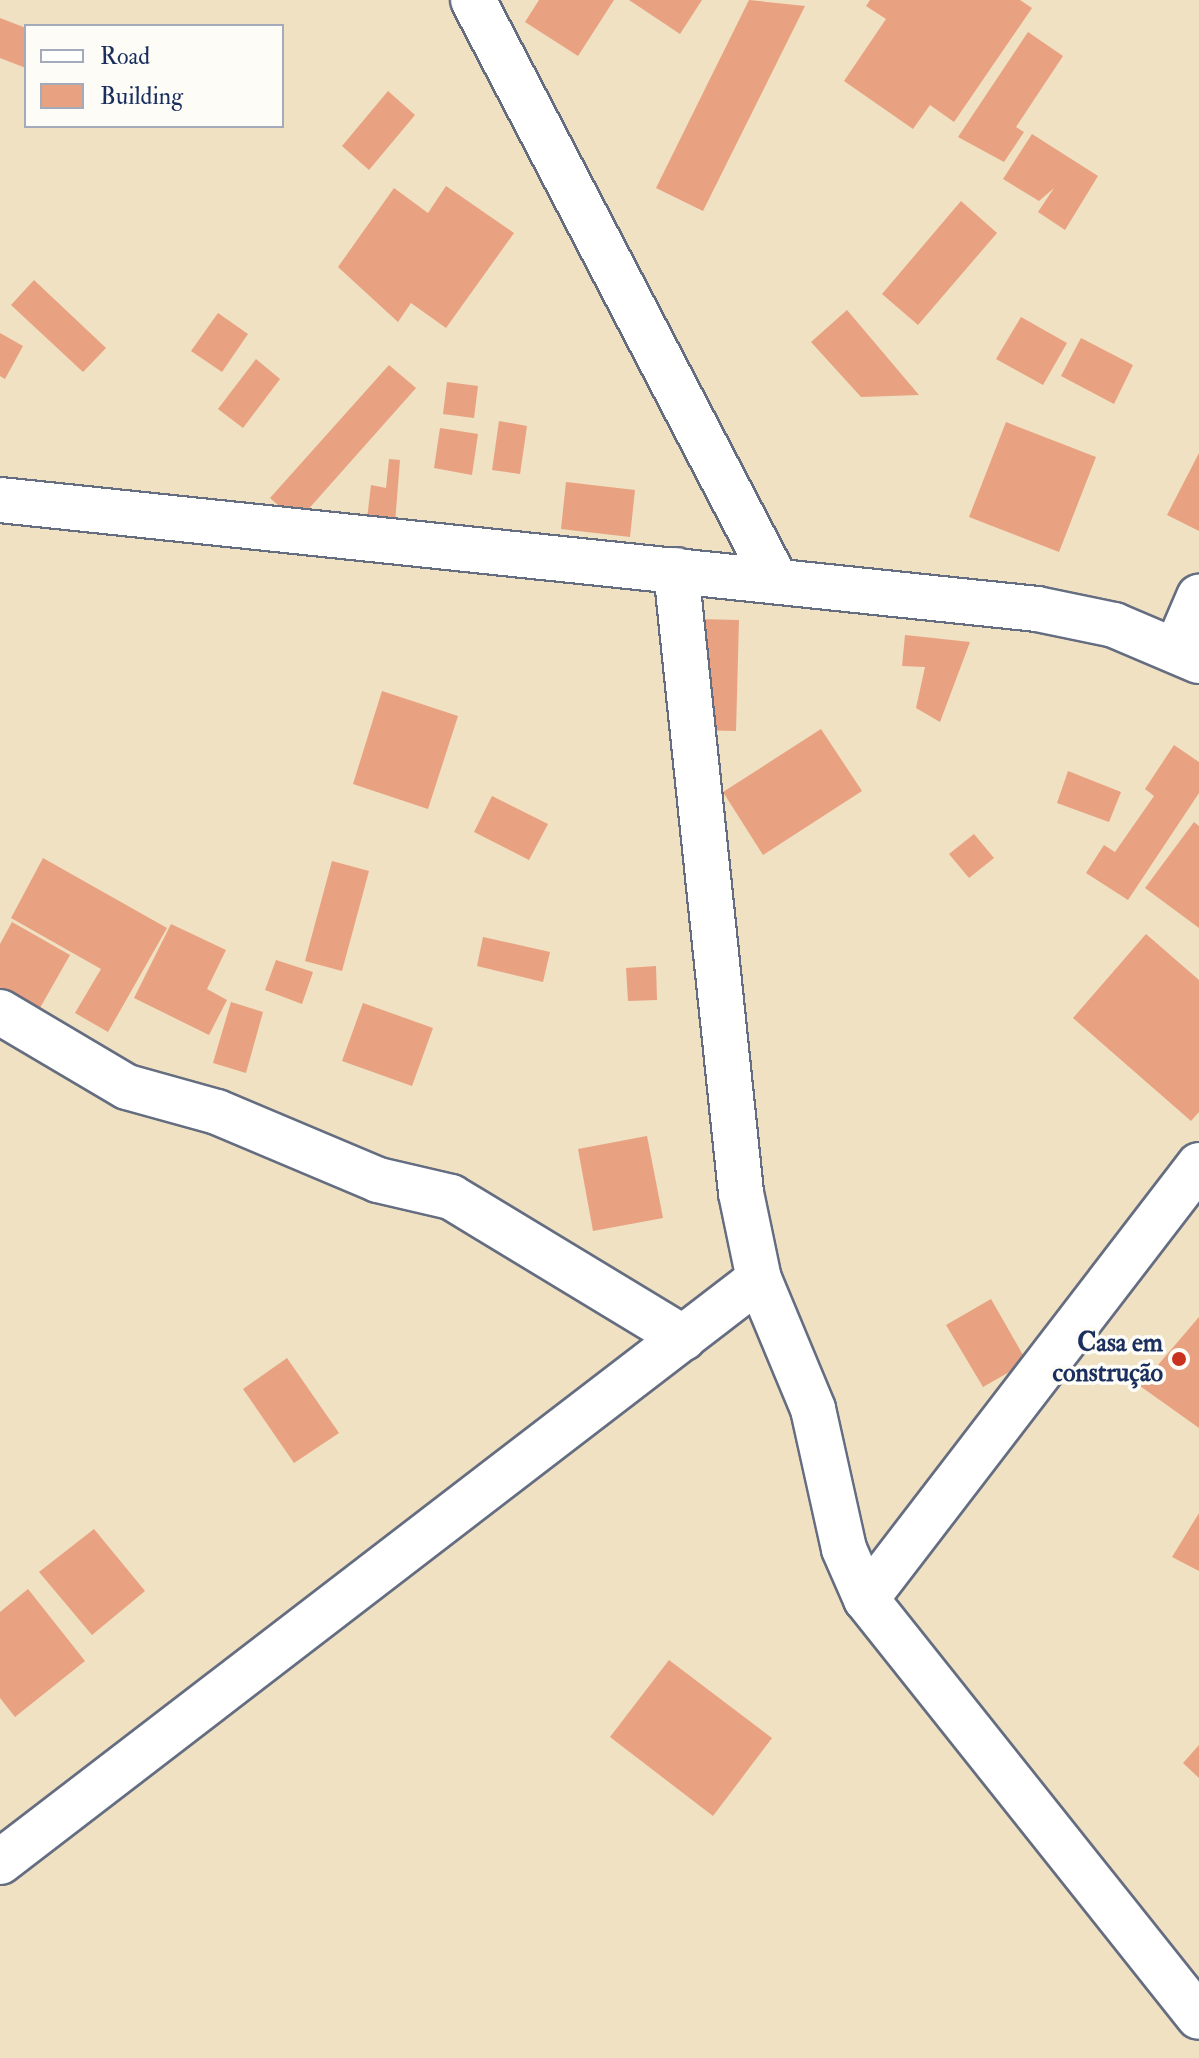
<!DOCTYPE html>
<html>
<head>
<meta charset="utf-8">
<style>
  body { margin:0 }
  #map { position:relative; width:1199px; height:2058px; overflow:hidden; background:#efe1c2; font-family:"IM FELL Double Pica",serif }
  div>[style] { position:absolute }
  .building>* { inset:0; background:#e8a281 }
  .roads { filter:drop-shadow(2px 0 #656d81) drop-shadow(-2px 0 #656d81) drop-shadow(0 2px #656d81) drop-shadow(0 -2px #656d81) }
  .minor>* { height:44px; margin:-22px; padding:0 22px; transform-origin:22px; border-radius:22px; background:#fff }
  .dots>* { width:22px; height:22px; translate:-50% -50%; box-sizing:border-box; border:4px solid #fdfcf7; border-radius:50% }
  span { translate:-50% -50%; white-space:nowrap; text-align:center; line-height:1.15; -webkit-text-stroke:7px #fdfcf7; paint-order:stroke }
  .poi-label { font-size:26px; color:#1b2f5e; font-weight:700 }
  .right { translate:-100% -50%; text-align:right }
  .legend { position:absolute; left:24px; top:24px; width:260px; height:104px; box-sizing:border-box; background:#fdfcf7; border:2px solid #a3aaba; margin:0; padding:10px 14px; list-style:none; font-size:24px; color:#1b2f5e }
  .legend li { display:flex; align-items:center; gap:16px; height:40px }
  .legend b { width:40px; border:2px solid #a3aaba }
</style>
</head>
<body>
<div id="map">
  <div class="building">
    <i style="clip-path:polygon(539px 0,614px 0,578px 56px,525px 22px)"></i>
    <i style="clip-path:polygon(629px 0,702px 0,680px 34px)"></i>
    <i style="clip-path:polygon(749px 0,805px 6px,703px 211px,656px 188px)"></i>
    <i style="clip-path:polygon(870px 0,1020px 0,1032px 8px,954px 122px,930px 105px,913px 129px,844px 81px,886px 19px,866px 6px)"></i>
    <i style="clip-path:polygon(0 18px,26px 28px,26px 68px,0 58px)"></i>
    <i style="clip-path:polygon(1028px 32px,1063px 56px,1016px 127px,1024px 132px,1004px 162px,958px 137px)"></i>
    <i style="clip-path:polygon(388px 91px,415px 115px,369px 170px,342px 146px)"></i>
    <i style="clip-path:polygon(1032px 134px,1098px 176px,1065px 230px,1038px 212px,1054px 188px,1039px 201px,1003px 179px)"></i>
    <i style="clip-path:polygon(446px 186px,514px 233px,446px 328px,411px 303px,398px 322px,338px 267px,394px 188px,428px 213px)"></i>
    <i style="clip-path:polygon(961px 201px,997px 233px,918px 325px,882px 294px)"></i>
    <i style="clip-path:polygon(34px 280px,106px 348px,83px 372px,11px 305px)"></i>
    <i style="clip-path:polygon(847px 310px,919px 395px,861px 397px,811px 342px)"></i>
    <i style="clip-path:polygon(218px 313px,248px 334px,222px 372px,191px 351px)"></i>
    <i style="clip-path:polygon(1021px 317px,1067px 343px,1043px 385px,996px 359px)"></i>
    <i style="clip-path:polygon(0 333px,23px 346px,5px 379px,0 376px)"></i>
    <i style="clip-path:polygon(1081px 338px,1133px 365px,1114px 404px,1061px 376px)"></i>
    <i style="clip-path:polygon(256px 359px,280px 379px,243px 428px,218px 409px)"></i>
    <i style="clip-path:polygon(389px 365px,416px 388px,297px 522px,270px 498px)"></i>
    <i style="clip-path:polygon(447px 382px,478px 386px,474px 418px,443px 414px)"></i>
    <i style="clip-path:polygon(499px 421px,527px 426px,520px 474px,492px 470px)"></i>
    <i style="clip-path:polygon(1006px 422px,1096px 457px,1059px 552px,969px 517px)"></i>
    <i style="clip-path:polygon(440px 428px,478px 434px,472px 475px,434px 468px)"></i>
    <i style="clip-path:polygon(1199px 453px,1199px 531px,1167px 515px)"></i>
    <i style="clip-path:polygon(389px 459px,400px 460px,395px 523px,367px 519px,371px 485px,386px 488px)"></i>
    <i style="clip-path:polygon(566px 482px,635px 490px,630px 537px,561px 529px)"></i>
    <i style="clip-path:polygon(697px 619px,739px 620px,736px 731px,694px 730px)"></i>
    <i style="clip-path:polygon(905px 635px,970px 642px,940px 722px,916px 708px,925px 667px,902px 666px)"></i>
    <i style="clip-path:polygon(382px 691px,458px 716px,428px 809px,353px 784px)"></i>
    <i style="clip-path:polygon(821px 729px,862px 791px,763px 855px,723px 792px)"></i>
    <i style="clip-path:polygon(1174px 745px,1199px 762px,1199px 793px,1128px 900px,1086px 873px,1104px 845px,1115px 852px,1154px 796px,1145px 789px)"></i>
    <i style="clip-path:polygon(1068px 771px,1121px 792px,1109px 822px,1057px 803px)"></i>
    <i style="clip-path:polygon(492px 796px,548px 824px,529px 860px,474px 832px)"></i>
    <i style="clip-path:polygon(1194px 822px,1199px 826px,1199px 928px,1145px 888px)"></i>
    <i style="clip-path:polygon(974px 834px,994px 858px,969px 878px,949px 854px)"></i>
    <i style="clip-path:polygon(43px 858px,167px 928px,108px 1032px,75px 1013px,101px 969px,11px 918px)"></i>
    <i style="clip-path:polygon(332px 861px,369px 871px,342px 971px,305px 961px)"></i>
    <i style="clip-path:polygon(12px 922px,70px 955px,36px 1015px,0 995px,0 944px)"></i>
    <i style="clip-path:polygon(171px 924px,226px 950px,207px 989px,227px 1000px,209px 1035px,134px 998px)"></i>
    <i style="clip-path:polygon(1146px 934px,1199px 980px,1199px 1112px,1191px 1121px,1073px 1018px)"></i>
    <i style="clip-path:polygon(483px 937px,550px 952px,543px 982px,477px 966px)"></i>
    <i style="clip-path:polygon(276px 960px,313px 972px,302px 1004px,265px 990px)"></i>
    <i style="clip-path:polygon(656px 966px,657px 1000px,628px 1001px,626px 968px)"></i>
    <i style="clip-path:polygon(231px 1002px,263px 1012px,246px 1073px,213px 1063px)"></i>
    <i style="clip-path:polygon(363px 1003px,433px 1028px,412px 1086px,342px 1061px)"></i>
    <i style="clip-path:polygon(647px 1136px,663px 1218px,593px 1231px,578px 1149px)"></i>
    <i style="clip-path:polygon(991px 1299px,1027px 1362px,983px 1387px,946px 1325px)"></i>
    <i style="clip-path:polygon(1199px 1317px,1199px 1428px,1140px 1386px)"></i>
    <i style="clip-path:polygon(287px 1358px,339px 1433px,294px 1463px,243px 1389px)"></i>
    <i style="clip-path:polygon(1199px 1513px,1199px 1571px,1172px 1557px)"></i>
    <i style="clip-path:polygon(94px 1529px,145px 1591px,92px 1635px,39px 1572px)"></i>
    <i style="clip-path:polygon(28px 1589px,85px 1661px,15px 1717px,0 1698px,0 1612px)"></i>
    <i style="clip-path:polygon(669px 1660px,772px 1738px,713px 1816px,610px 1737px)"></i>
    <i style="clip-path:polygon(1199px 1745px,1199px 1778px,1183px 1763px)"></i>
  </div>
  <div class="roads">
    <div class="minor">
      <i style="left:473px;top:0;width:651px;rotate:62.45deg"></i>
      <i style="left:0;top:500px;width:1043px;rotate:6deg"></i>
      <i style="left:1037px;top:609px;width:79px;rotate:11.7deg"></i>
      <i style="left:1114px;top:625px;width:92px;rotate:23deg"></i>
      <i style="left:676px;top:570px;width:626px;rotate:84.04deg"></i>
      <i style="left:741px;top:1193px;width:88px;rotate:78.2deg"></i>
      <i style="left:759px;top:1279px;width:141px;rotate:67.4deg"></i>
      <i style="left:813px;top:1409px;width:143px;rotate:77.5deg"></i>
      <i style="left:844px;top:1549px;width:55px;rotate:66.3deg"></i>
      <i style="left:866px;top:1599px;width:534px;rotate:51.46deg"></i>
      <i style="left:1177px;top:648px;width:56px;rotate:-66.7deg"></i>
      <i style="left:0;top:1012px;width:147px;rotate:30.6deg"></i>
      <i style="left:127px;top:1087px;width:93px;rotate:15.5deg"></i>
      <i style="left:217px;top:1112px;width:175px;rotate:22.9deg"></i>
      <i style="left:378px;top:1180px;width:75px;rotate:13.1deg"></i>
      <i style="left:451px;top:1197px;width:272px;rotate:31.2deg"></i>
      <i style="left:866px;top:1599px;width:547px;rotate:-52.5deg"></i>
      <i style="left:0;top:1862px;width:957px;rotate:-37.53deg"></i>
    </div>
  </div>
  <div class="dots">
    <i style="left:1179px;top:1359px;background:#c8321e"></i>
  </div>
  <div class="poi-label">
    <span class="right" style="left:1163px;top:1359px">Casa em<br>construção</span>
  </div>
  <ul class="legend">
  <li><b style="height:10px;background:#fff"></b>Road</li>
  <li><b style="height:22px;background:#e8a281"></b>Building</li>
  </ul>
</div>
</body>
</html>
